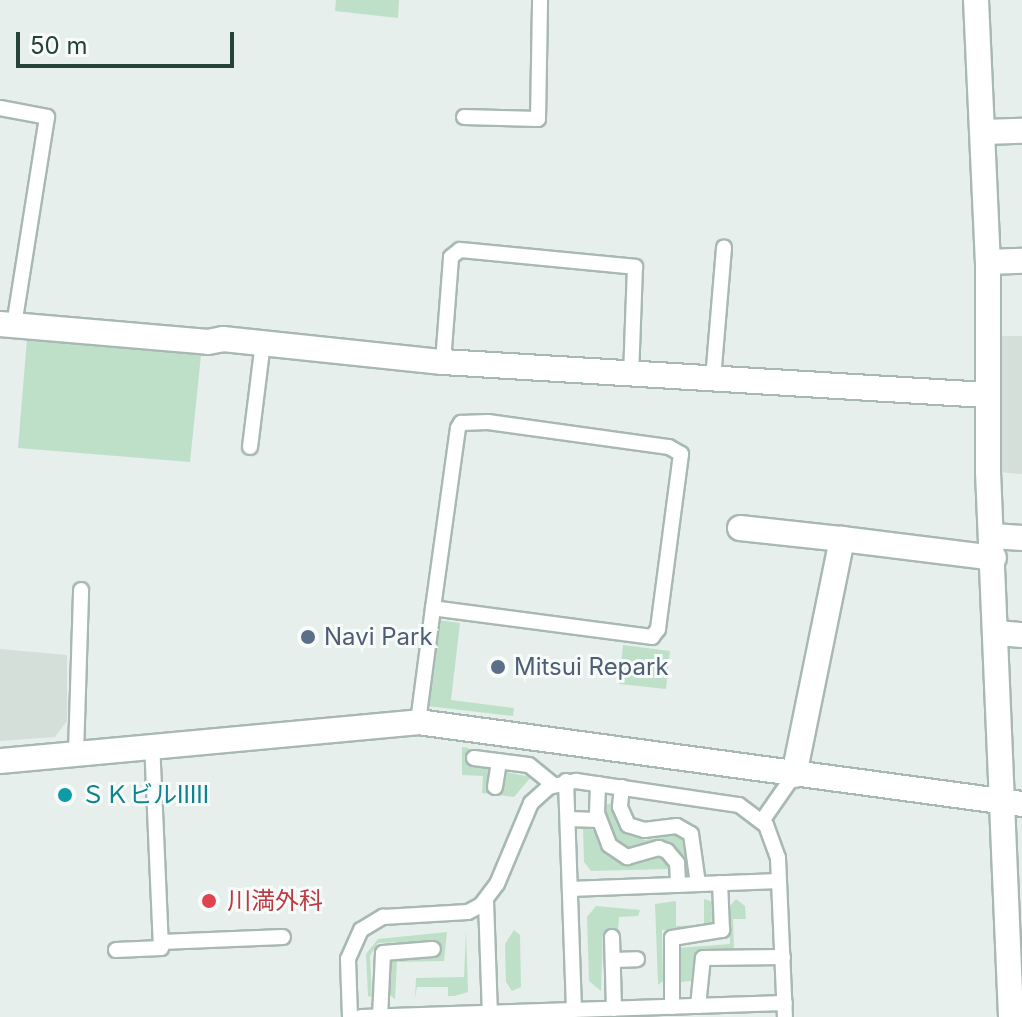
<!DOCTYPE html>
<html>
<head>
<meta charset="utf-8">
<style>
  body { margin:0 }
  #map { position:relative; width:1022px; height:1017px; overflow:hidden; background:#e6efeb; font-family:Inter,"Noto Sans JP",sans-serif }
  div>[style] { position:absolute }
  .built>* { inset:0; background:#d4dfda }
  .green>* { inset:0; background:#bfe0c8 }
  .roads { filter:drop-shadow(2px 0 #a8b8b2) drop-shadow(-2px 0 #a8b8b2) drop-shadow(0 2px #a8b8b2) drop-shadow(0 -2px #a8b8b2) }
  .service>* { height:14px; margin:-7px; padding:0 7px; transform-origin:7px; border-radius:7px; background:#fff }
  .minor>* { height:24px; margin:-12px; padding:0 12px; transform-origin:12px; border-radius:12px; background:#fff }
  .tertiary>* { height:24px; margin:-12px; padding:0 12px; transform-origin:12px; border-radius:12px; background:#fff }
  .dots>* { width:22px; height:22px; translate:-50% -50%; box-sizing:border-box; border:4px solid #f7fbf9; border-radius:50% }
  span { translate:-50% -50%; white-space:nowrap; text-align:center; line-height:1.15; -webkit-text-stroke:6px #f7fbf9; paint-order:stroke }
  .service-label { font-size:24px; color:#4e5e75 }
  .left { translate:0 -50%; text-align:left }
  .culture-label { font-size:24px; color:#0d838f }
  .health-label { font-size:24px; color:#be3a42 }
  .scale { position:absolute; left:16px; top:32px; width:218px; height:36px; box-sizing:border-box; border:4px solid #24423a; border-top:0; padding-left:10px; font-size:24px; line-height:28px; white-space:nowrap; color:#24423a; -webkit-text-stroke:6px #f7fbf9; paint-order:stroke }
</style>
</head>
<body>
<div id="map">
  <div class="built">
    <i style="clip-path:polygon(998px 336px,1022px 336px,1022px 474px,999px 472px)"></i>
    <i style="clip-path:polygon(0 649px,67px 655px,67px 721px,55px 737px,0 741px)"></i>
  </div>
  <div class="green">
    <i style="clip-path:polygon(336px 0,399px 0,398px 18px,335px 11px)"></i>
    <i style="clip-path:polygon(27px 339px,201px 355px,190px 462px,18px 448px)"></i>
    <i style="clip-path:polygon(437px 620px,460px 623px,451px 700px,514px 708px,513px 716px,427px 706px)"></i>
    <i style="clip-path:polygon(623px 645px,670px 651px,666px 689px,619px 684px)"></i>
    <i style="clip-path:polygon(462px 747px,469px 748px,468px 765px,489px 769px,487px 790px,502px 792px,506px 772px,531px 777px,514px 797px,482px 793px,483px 776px,462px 775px)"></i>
    <i style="clip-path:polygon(611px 803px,624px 832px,645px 840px,681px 834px,688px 858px,669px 846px,625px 850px,615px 843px,604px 819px,604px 806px)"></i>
    <i style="clip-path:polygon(583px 827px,597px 831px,618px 860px,630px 863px,662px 856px,669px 869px,591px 871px,584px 862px)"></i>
    <i style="clip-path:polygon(704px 899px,713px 902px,711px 928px,662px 930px,663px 981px,658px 985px,655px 904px,676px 901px,676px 926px,704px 925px)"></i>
    <i style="clip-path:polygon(736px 899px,745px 906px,746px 919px,733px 919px,734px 950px,696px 950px,691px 981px,681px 982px,678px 948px,730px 944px,729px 907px)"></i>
    <i style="clip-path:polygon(596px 906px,640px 910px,638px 916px,619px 917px,618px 931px,603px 932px,601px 991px,589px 981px,587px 917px)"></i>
    <i style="clip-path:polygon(514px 930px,520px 935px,521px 987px,512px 991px,506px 982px,505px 944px)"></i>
    <i style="clip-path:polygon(466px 931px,468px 992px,454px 996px,448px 996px,448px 987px,417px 987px,415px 998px,416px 978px,464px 977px)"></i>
    <i style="clip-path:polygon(447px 932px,444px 961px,397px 962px,395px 999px,388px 994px,387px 960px,438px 955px,439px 941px,378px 943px,370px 956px,372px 997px,368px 996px,366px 954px,378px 939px)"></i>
  </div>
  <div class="roads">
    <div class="service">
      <i style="left:0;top:108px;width:48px;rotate:10.8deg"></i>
      <i style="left:47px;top:117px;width:211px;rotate:99deg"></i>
      <i style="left:464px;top:117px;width:74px;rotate:1.5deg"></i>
      <i style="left:538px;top:119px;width:119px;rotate:-89deg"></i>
      <i style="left:443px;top:362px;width:105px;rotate:-85.6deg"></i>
      <i style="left:451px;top:257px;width:11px;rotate:-38deg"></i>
      <i style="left:460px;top:250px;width:176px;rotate:5.5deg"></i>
      <i style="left:635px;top:267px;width:107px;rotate:92.1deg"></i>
      <i style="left:713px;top:379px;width:132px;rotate:-85.2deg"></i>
      <i style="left:250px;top:447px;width:105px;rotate:-82.9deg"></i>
      <i style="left:418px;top:722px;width:115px;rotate:-82.5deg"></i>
      <i style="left:433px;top:608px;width:182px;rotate:-82.1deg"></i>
      <i style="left:458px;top:428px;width:6px;rotate:-59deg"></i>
      <i style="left:461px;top:423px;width:27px;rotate:-2deg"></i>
      <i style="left:488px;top:422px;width:183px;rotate:7.9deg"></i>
      <i style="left:669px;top:447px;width:14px;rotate:30deg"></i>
      <i style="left:681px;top:454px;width:177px;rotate:97.5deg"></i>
      <i style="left:658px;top:629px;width:10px;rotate:127deg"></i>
      <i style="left:652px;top:637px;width:221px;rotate:-172.5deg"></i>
      <i style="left:76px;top:753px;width:163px;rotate:-88.2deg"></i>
      <i style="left:474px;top:758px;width:55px;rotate:7.3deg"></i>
      <i style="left:529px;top:765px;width:32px;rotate:39deg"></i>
      <i style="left:566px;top:781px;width:229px;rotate:88deg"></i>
      <i style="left:598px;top:784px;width:29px;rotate:92deg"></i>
      <i style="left:597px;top:813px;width:34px;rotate:69deg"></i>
      <i style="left:609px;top:845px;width:22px;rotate:34deg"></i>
      <i style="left:627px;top:857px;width:33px;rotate:-16deg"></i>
      <i style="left:659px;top:848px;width:9px;rotate:21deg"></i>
      <i style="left:667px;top:851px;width:16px;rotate:50deg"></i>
      <i style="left:677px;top:863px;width:22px;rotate:87deg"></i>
      <i style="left:495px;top:787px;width:26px;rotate:-81deg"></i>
      <i style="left:622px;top:787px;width:20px;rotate:96deg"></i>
      <i style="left:620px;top:807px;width:20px;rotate:66deg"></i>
      <i style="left:628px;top:825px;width:17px;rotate:17deg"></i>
      <i style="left:644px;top:830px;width:33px;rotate:-7deg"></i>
      <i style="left:677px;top:826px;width:16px;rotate:30deg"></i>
      <i style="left:691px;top:834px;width:50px;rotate:82deg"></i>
      <i style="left:568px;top:819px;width:31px;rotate:2deg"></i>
      <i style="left:762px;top:821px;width:56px;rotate:-55.2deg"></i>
      <i style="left:570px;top:889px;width:209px;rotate:-2.2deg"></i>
      <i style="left:486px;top:901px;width:116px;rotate:88deg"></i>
      <i style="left:612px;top:937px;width:72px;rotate:88.4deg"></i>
      <i style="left:161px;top:942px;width:122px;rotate:-2.3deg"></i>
      <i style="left:116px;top:950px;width:45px;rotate:-2.5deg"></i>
      <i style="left:161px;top:948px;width:203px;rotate:-92.5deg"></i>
      <i style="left:613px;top:960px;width:24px;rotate:-2deg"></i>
      <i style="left:698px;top:1006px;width:48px;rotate:-84.1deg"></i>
      <i style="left:703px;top:958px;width:80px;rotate:-0.7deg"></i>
      <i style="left:672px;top:1007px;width:69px;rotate:-90deg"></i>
      <i style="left:672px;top:938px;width:51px;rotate:-9.1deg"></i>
      <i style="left:722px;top:930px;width:47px;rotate:-92.4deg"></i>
      <i style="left:350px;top:1017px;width:58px;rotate:-92deg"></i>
      <i style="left:348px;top:959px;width:32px;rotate:-66deg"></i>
      <i style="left:361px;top:930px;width:26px;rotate:-31deg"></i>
      <i style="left:383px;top:917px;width:85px;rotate:-3.4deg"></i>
      <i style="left:468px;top:912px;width:15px;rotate:-28deg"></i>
      <i style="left:481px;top:905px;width:26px;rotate:-53deg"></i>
      <i style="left:497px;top:884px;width:88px;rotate:-67.2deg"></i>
      <i style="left:531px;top:803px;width:24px;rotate:-42deg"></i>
      <i style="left:549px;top:787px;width:28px;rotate:-13deg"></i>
      <i style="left:576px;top:781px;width:165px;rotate:8.4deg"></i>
      <i style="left:739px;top:805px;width:34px;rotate:37deg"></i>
      <i style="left:766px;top:825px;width:35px;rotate:70deg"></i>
      <i style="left:778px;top:858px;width:159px;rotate:87.5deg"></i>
      <i style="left:361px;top:1017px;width:424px;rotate:-1.9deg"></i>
      <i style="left:380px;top:1017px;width:64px;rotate:-87.3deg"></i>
      <i style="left:383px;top:953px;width:50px;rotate:-4.6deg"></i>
    </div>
    <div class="minor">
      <i style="left:976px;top:0;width:262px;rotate:87.4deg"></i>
      <i style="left:988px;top:262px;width:210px;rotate:90deg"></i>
      <i style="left:988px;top:472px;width:545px;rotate:87.58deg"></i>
      <i style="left:984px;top:132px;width:38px;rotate:-2deg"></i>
      <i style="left:988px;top:262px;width:34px;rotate:-2deg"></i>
      <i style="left:0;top:324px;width:209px;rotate:4.9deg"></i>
      <i style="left:208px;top:342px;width:15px;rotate:-11deg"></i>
      <i style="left:223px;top:339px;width:221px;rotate:6deg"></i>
      <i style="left:443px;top:362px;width:544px;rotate:3.48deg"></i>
      <i style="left:740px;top:528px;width:103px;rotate:6.2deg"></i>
      <i style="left:993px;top:536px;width:29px;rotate:4deg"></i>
      <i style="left:998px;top:633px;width:24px;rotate:5deg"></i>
      <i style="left:794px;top:775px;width:241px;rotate:-78.5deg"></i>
      <i style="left:842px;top:539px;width:153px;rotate:7.1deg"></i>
    </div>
    <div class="tertiary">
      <i style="left:0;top:761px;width:420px;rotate:-5.3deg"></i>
      <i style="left:418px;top:722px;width:610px;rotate:7.73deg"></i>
    </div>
  </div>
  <div class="dots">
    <i style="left:308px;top:637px;background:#5c6f8a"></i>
    <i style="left:498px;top:667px;background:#5c6f8a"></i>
    <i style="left:65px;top:795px;background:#0f9aa8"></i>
    <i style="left:209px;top:901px;background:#e0444e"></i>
  </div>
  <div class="service-label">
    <span class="left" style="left:324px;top:637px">Navi Park</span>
    <span class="left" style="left:514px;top:667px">Mitsui Repark</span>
  </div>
  <div class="culture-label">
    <span class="left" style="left:81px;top:795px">ＳＫビルⅢⅡ</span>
  </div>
  <div class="health-label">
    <span class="left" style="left:227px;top:901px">川満外科</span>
  </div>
  <div class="scale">50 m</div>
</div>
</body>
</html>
